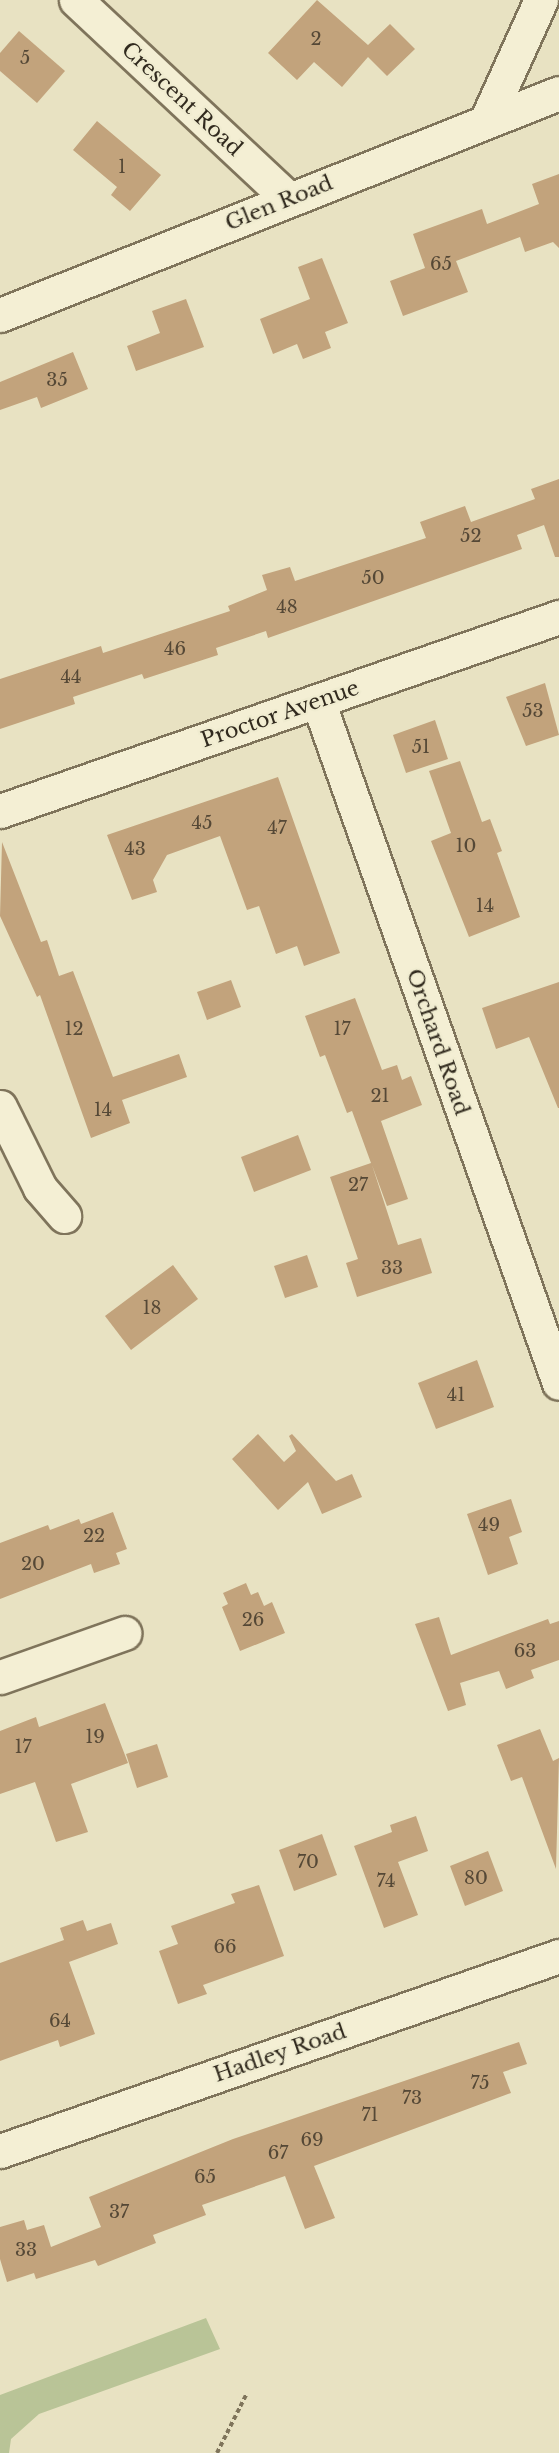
<!DOCTYPE html>
<html>
<head>
<meta charset="utf-8">
<style>
  body { margin:0 }
  #map { position:relative; width:559px; height:2453px; overflow:hidden; background:#e8e2c2; font-family:"Libre Baskerville",serif }
  div>[style] { position:absolute }
  .green>* { inset:0; background:#b9c497 }
  .building>* { inset:0; background:#c2a37c }
  .path>* { height:4px; margin-top:-2px; transform-origin:0; background:repeating-linear-gradient(90deg,#7f745b 0 4.5px,transparent 0 7.5px) }
  .roads { filter:drop-shadow(2px 0 #7f745b) drop-shadow(-2px 0 #7f745b) drop-shadow(0 2px #7f745b) drop-shadow(0 -2px #7f745b) }
  .street>* { height:33px; margin:-16.5px; padding:0 16.5px; transform-origin:16.5px; border-radius:16.5px; background:#f4efd4 }
  span { translate:-50% -50%; white-space:nowrap; text-align:center; line-height:1.15; -webkit-text-stroke:4.5px #f0ecd0; paint-order:stroke }
  .number-label { font-size:18px; color:#554836 }
  .number-label span { -webkit-text-stroke-width:0 }
  .street-label { font-size:21px; color:#312a1e }
</style>
</head>
<body>
<div id="map">
  <div class="green">
    <i style="clip-path:polygon(206px 2318px,220px 2349px,39px 2414px,11px 2439px,9px 2453px,0 2453px,0 2395px)"></i>
  </div>
  <div class="building">
    <i style="clip-path:polygon(317px 0,368px 45px,390px 24px,415px 49px,387px 76px,368px 57px,342px 87px,314px 62px,297px 80px,268px 53px)"></i>
    <i style="clip-path:polygon(19px 31px,65px 71px,37px 103px,0 71px,0 53px)"></i>
    <i style="clip-path:polygon(97px 121px,161px 175px,130px 211px,111px 195px,117px 187px,73px 150px)"></i>
    <i style="clip-path:polygon(559px 174px,559px 248px,553px 242px,525px 252px,520px 237px,456px 261px,468px 292px,403px 316px,390px 281px,425px 268px,413px 234px,482px 209px,487px 224px,539px 204px,532px 184px)"></i>
    <i style="clip-path:polygon(322px 258px,348px 323px,325px 332px,331px 348px,303px 359px,297px 344px,273px 354px,260px 319px,310px 299px,298px 267px)"></i>
    <i style="clip-path:polygon(186px 299px,204px 347px,136px 371px,127px 346px,160px 333px,152px 311px)"></i>
    <i style="clip-path:polygon(73px 352px,88px 389px,41px 408px,37px 397px,0 410px,0 382px)"></i>
    <i style="clip-path:polygon(559px 479px,559px 557px,555px 557px,544px 525px,517px 535px,522px 549px,268px 638px,266px 631px,216px 648px,218px 655px,144px 679px,142px 674px,73px 697px,75px 704px,0 729px,0 679px,101px 646px,103px 653px,230px 611px,228px 606px,267px 590px,262px 575px,290px 567px,295px 581px,426px 538px,420px 522px,465px 506px,471px 522px,535px 499px,531px 489px)"></i>
    <i style="clip-path:polygon(545px 683px,559px 735px,526px 746px,506px 697px)"></i>
    <i style="clip-path:polygon(435px 720px,448px 759px,406px 773px,393px 735px)"></i>
    <i style="clip-path:polygon(460px 761px,482px 822px,490px 819px,502px 851px,497px 853px,520px 917px,469px 937px,431px 841px,451px 833px,429px 771px)"></i>
    <i style="clip-path:polygon(278px 777px,340px 953px,304px 966px,297px 946px,276px 954px,259px 906px,247px 910px,220px 836px,167px 855px,153px 880px,157px 892px,132px 900px,107px 835px)"></i>
    <i style="clip-path:polygon(2px 842px,41px 942px,47px 940px,59px 976px,73px 971px,113px 1077px,179px 1054px,187px 1077px,122px 1100px,130px 1123px,91px 1138px,40px 995px,37px 997px,0 916px)"></i>
    <i style="clip-path:polygon(231px 980px,241px 1007px,207px 1020px,197px 992px)"></i>
    <i style="clip-path:polygon(559px 982px,559px 1108px,558px 1108px,529px 1037px,496px 1049px,482px 1008px)"></i>
    <i style="clip-path:polygon(355px 998px,382px 1070px,397px 1065px,402px 1080px,411px 1076px,422px 1105px,381px 1121px,408px 1199px,387px 1206px,372px 1165px,398px 1245px,421px 1238px,432px 1273px,357px 1297px,346px 1263px,358px 1259px,330px 1177px,371px 1163px,352px 1111px,347px 1113px,325px 1055px,320px 1057px,305px 1016px)"></i>
    <i style="clip-path:polygon(298px 1135px,311px 1170px,254px 1192px,241px 1157px)"></i>
    <i style="clip-path:polygon(307px 1255px,318px 1287px,285px 1298px,274px 1266px)"></i>
    <i style="clip-path:polygon(173px 1265px,198px 1299px,131px 1350px,105px 1316px)"></i>
    <i style="clip-path:polygon(477px 1360px,494px 1407px,436px 1429px,418px 1383px)"></i>
    <i style="clip-path:polygon(258px 1434px,284px 1462px,296px 1451px,289px 1436px,292px 1434px,336px 1481px,352px 1474px,362px 1497px,322px 1514px,308px 1482px,278px 1510px,232px 1459px)"></i>
    <i style="clip-path:polygon(511px 1499px,522px 1532px,509px 1537px,518px 1564px,488px 1575px,467px 1514px)"></i>
    <i style="clip-path:polygon(113px 1512px,127px 1549px,116px 1553px,120px 1564px,94px 1573px,91px 1564px,0 1599px,0 1543px,48px 1525px,50px 1530px,79px 1519px,81px 1524px)"></i>
    <i style="clip-path:polygon(246px 1583px,251px 1595px,258px 1592px,264px 1606px,272px 1602px,285px 1633px,240px 1651px,222px 1607px,228px 1604px,223px 1593px)"></i>
    <i style="clip-path:polygon(439px 1617px,451px 1655px,548px 1619px,550px 1624px,559px 1621px,559px 1660px,531px 1670px,534px 1678px,506px 1689px,499px 1671px,460px 1683px,466px 1705px,448px 1711px,415px 1624px)"></i>
    <i style="clip-path:polygon(105px 1703px,128px 1763px,71px 1784px,88px 1832px,56px 1842px,35px 1782px,0 1794px,0 1731px,36px 1717px,39px 1727px)"></i>
    <i style="clip-path:polygon(540px 1729px,553px 1761px,559px 1758px,556px 1869px,522px 1777px,511px 1781px,497px 1745px)"></i>
    <i style="clip-path:polygon(157px 1744px,168px 1777px,137px 1788px,126px 1754px)"></i>
    <i style="clip-path:polygon(416px 1816px,428px 1851px,398px 1862px,418px 1915px,384px 1928px,354px 1846px,392px 1832px,390px 1825px)"></i>
    <i style="clip-path:polygon(322px 1834px,337px 1875px,294px 1891px,279px 1850px)"></i>
    <i style="clip-path:polygon(488px 1851px,503px 1891px,465px 1906px,450px 1866px)"></i>
    <i style="clip-path:polygon(259px 1885px,284px 1956px,203px 1985px,207px 1994px,178px 2004px,159px 1951px,178px 1944px,171px 1926px,235px 1903px,231px 1894px)"></i>
    <i style="clip-path:polygon(83px 1920px,87px 1931px,111px 1923px,118px 1944px,69px 1962px,95px 2034px,60px 2047px,58px 2040px,0 2061px,0 1963px,64px 1940px,60px 1928px)"></i>
    <i style="clip-path:polygon(519px 2042px,527px 2064px,503px 2072px,511px 2093px,314px 2166px,335px 2218px,305px 2229px,285px 2176px,202px 2205px,206px 2215px,153px 2235px,156px 2243px,98px 2266px,95px 2260px,36px 2279px,34px 2273px,7px 2282px,0 2259px,0 2227px,24px 2220px,27px 2230px,44px 2225px,51px 2247px,101px 2227px,89px 2197px,233px 2139px)"></i>
  </div>
  <div class="path">
    <i style="left:217px;top:2453px;width:65px;rotate:-63.4deg"></i>
  </div>
  <div class="roads">
    <div class="street">
      <i style="left:76px;top:0;width:291px;rotate:43.1deg"></i>
      <i style="left:486px;top:121px;width:133px;rotate:-65.6deg"></i>
      <i style="left:0;top:315px;width:601px;rotate:-21.66deg"></i>
      <i style="left:318px;top:701px;width:723px;rotate:70.54deg"></i>
      <i style="left:0;top:811px;width:592px;rotate:-19.14deg"></i>
      <i style="left:0;top:1107px;width:90px;rotate:63.7deg"></i>
      <i style="left:40px;top:1188px;width:37px;rotate:49deg"></i>
      <i style="left:0;top:1677px;width:132px;rotate:-19.5deg"></i>
      <i style="left:0;top:2151px;width:592px;rotate:-19.23deg"></i>
    </div>
  </div>
  <div class="number-label">
    <span style="left:316px;top:39px">2</span>
    <span style="left:25px;top:58px">5</span>
    <span style="left:122px;top:167px">1</span>
    <span style="left:441px;top:264px">65</span>
    <span style="left:57px;top:380px">35</span>
    <span style="left:471px;top:536px">52</span>
    <span style="left:373px;top:578px">50</span>
    <span style="left:287px;top:607px">48</span>
    <span style="left:175px;top:649px">46</span>
    <span style="left:71px;top:677px">44</span>
    <span style="left:533px;top:711px">53</span>
    <span style="left:421px;top:747px">51</span>
    <span style="left:202px;top:823px">45</span>
    <span style="left:277px;top:828px">47</span>
    <span style="left:466px;top:846px">10</span>
    <span style="left:135px;top:849px">43</span>
    <span style="left:485px;top:906px">14</span>
    <span style="left:74px;top:1029px">12</span>
    <span style="left:342px;top:1029px">17</span>
    <span style="left:380px;top:1096px">21</span>
    <span style="left:103px;top:1110px">14</span>
    <span style="left:358px;top:1185px">27</span>
    <span style="left:392px;top:1268px">33</span>
    <span style="left:152px;top:1308px">18</span>
    <span style="left:456px;top:1395px">41</span>
    <span style="left:489px;top:1525px">49</span>
    <span style="left:94px;top:1536px">22</span>
    <span style="left:33px;top:1564px">20</span>
    <span style="left:253px;top:1620px">26</span>
    <span style="left:525px;top:1651px">63</span>
    <span style="left:95px;top:1737px">19</span>
    <span style="left:23px;top:1747px">17</span>
    <span style="left:308px;top:1862px">70</span>
    <span style="left:476px;top:1878px">80</span>
    <span style="left:386px;top:1881px">74</span>
    <span style="left:225px;top:1947px">66</span>
    <span style="left:60px;top:2021px">64</span>
    <span style="left:480px;top:2083px">75</span>
    <span style="left:412px;top:2098px">73</span>
    <span style="left:370px;top:2115px">71</span>
    <span style="left:312px;top:2140px">69</span>
    <span style="left:278px;top:2153px">67</span>
    <span style="left:205px;top:2177px">65</span>
    <span style="left:119px;top:2212px">37</span>
    <span style="left:26px;top:2250px">33</span>
  </div>
  <div class="street-label">
    <span style="left:182px;top:99px;rotate:43deg">Crescent Road</span>
    <span style="left:279px;top:203px;rotate:-22deg">Glen Road</span>
    <span style="left:280px;top:714px;rotate:-19deg">Proctor Avenue</span>
    <span style="left:438px;top:1042px;rotate:71deg">Orchard Road</span>
    <span style="left:280px;top:2053px;rotate:-19deg">Hadley Road</span>
  </div>
</div>
</body>
</html>
